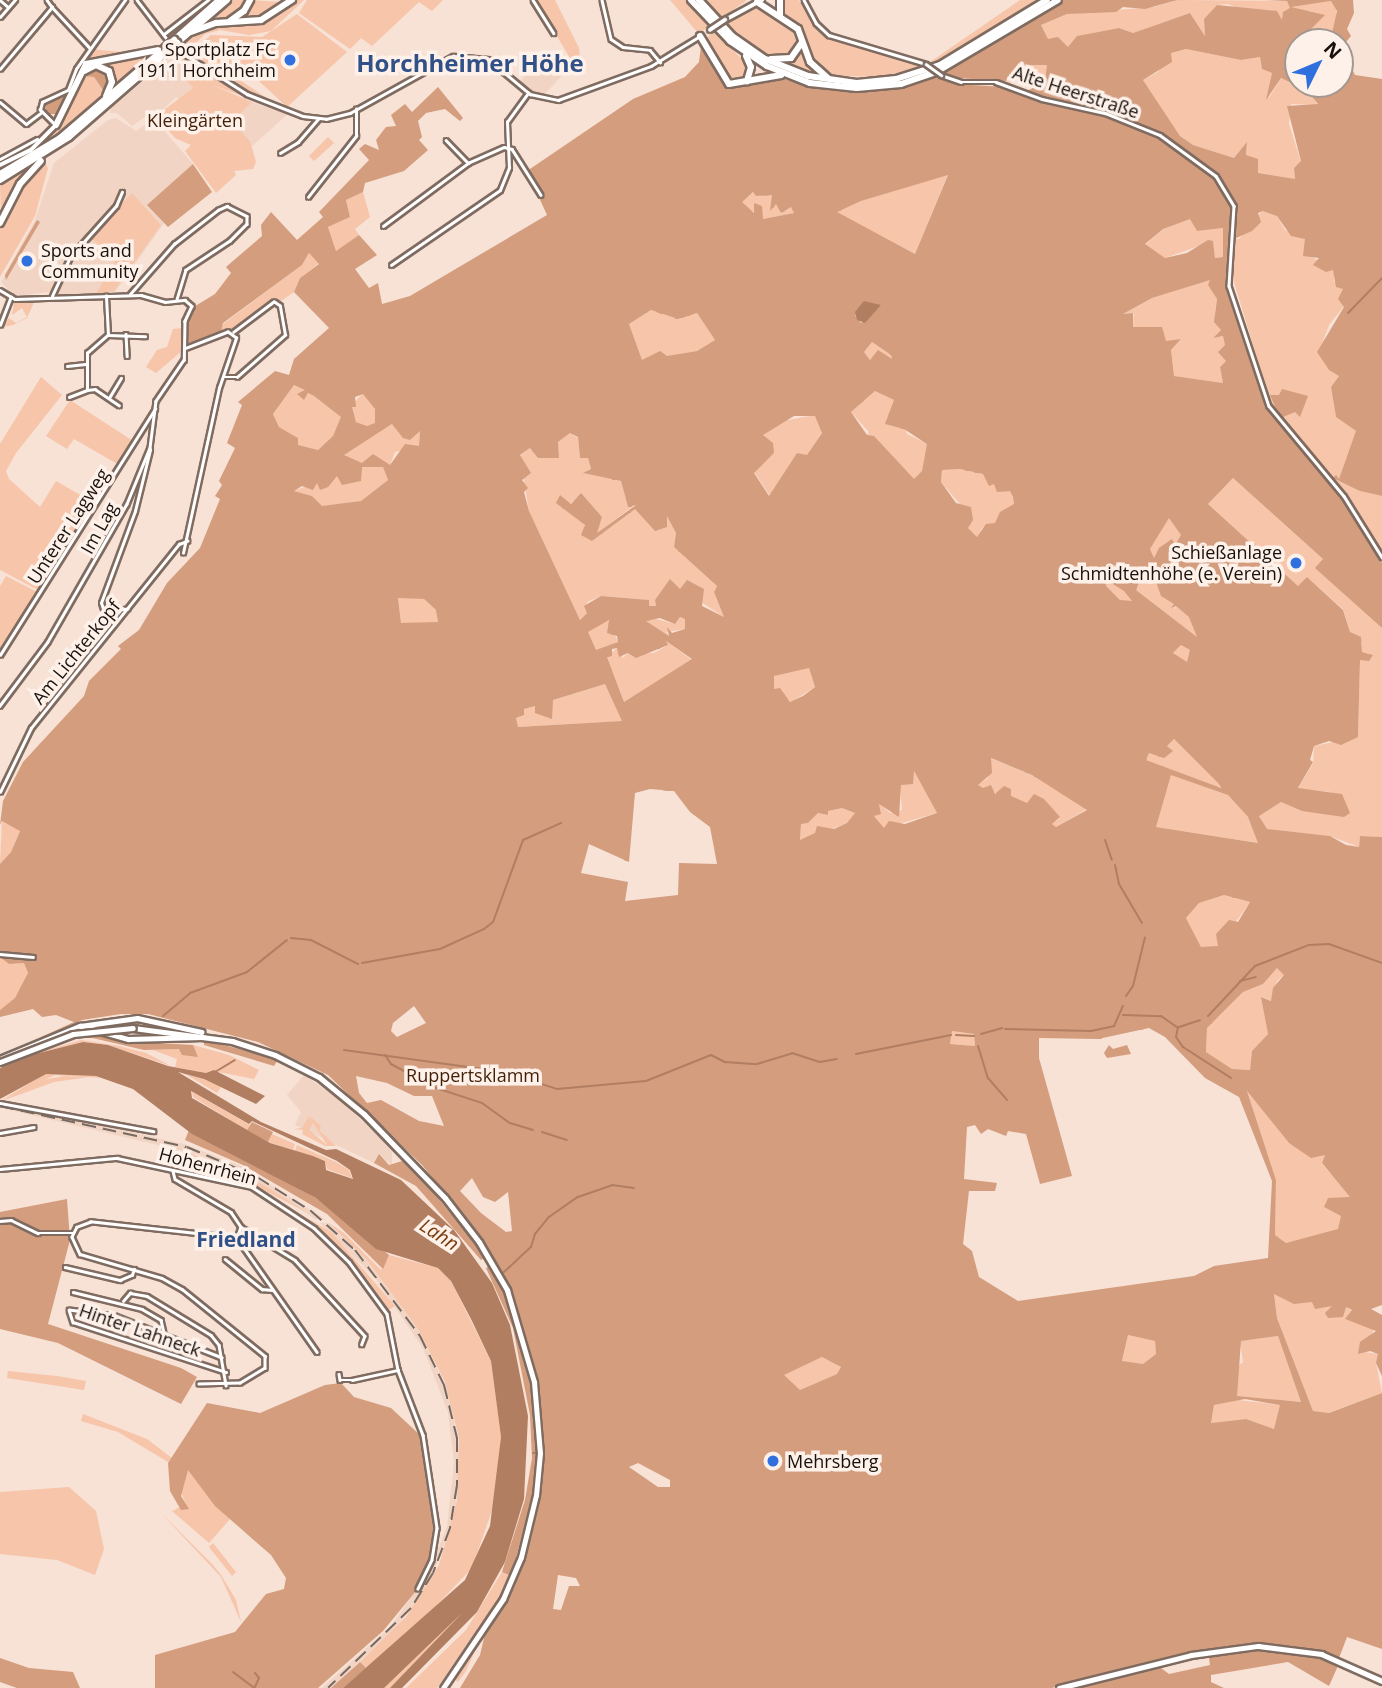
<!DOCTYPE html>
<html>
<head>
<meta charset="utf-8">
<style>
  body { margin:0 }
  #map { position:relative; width:1382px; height:1688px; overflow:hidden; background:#f8e1d5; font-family:"Open Sans",sans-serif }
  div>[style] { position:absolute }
  .built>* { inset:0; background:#f1d4c3 }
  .green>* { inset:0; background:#f6c5aa }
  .forest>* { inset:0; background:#d39d7e }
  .water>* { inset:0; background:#b27e61 }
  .stream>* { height:2px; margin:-1px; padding:0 1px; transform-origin:1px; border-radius:1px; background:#b27e61 }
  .roads { filter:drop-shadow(2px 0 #7f6b60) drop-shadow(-2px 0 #7f6b60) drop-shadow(0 2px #7f6b60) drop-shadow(0 -2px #7f6b60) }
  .minor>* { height:2.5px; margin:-1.25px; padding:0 1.25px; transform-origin:1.25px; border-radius:1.25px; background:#fff }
  .tertiary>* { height:3.5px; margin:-1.75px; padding:0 1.75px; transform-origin:1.75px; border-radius:1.75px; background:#fff }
  .primary>* { height:5px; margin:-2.5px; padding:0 2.5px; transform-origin:2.5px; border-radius:2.5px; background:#fff }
  .trunk>* { height:6px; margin:-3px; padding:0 3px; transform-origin:3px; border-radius:3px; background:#fff }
  .rail>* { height:2px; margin-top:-1px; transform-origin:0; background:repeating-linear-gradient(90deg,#766961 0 14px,transparent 0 21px) }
  .bridges { filter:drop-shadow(2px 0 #7f6b60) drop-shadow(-2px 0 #7f6b60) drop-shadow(0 2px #7f6b60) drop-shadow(0 -2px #7f6b60) }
  .minor-bridge>* { height:2.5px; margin:-1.25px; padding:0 1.25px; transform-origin:1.25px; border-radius:1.25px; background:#fff }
  .tertiary-bridge>* { height:3.5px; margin:-1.75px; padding:0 1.75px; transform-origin:1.75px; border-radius:1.75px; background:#fff }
  .primary-bridge>* { height:5px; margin:-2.5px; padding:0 2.5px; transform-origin:2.5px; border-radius:2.5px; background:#fff }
  .trunk-bridge>* { height:6px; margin:-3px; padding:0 3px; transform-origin:3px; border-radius:3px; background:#fff }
  .dots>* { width:19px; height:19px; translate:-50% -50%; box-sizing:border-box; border:4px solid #fef1e9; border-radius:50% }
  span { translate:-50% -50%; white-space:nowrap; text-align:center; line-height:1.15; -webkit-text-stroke:7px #fef1e9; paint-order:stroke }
  .poi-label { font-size:18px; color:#18110c }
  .right { translate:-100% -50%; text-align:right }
  .left { translate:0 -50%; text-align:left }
  .street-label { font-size:18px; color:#18110c }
  .park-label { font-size:18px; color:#421f07 }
  .water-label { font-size:19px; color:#793704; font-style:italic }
  .quarter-label { font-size:21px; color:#305188; font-weight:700 }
  .district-label { font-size:24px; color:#305188; font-weight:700 }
  .north { position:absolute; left:1284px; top:28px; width:70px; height:70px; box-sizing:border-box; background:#fef1e9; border:2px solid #a29791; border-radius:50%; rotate:47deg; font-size:19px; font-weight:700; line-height:28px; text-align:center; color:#18110c }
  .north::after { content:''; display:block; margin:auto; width:24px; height:32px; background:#3070de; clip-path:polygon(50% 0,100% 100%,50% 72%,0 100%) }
</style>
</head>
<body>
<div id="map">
  <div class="built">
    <i style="clip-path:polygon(177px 53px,188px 69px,181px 75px,193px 88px,180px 100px,176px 97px,156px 116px,152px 112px,132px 126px,117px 113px,110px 113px,111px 108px)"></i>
    <i style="clip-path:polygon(545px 55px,563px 74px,542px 97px,519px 82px)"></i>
    <i style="clip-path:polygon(252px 102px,288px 114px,252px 146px,232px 122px)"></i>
    <i style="clip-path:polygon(116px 118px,136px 131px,154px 119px,193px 164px,148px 205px,164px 223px,115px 292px,76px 298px,49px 292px,14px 296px,1px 282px,35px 220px,54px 163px,108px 120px)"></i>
    <i style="clip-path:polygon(304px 1075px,339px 1099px,382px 1140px,392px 1152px,392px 1165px,379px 1155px,374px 1163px,295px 1125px,301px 1112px,287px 1095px)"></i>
    <i style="clip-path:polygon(5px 1104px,184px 1144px,243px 1167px,326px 1220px,315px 1219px,262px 1184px,200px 1155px,2px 1108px)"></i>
    <i style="clip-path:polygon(320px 1223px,329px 1223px,367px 1260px,418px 1329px,449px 1393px,460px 1456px,455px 1516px,428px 1586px,396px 1628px,331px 1688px,322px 1688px,390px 1627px,428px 1574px,447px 1527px,454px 1463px,448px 1412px,423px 1348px,375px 1278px)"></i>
  </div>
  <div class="green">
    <i style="clip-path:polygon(209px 0,213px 0,171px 37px,166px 34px)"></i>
    <i style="clip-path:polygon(230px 0,248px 0,230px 18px,201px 25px)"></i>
    <i style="clip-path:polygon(252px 0,281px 2px,290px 0,268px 16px,236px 21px)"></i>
    <i style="clip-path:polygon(294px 0,304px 0,271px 31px,249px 35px,220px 30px,205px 34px,193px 46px,199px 64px,180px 47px,205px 28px,266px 20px)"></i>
    <i style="clip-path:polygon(307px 0,443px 0,432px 11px,419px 2px,372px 46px,361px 38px,350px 49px,299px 13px)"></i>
    <i style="clip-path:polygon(535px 0,555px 0,579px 48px,581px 76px)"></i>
    <i style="clip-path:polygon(670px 0,686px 0,709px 27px,698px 33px)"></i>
    <i style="clip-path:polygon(704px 0,746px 0,746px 1px,720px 19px)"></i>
    <i style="clip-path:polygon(783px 0,799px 0,811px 22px,827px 37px,927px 68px,874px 77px,827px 75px,809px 55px,801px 30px,782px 14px)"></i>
    <i style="clip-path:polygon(1020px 0,1043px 0,967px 48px,934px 65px,930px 62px)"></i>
    <i style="clip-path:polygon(1177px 0,1287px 1px,1290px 7px,1331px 1px,1336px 6px,1337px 26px,1330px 42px,1319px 42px,1311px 29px,1311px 11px,1281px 20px,1270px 10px,1245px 11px,1228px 4px,1217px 5px,1204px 19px,1205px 36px,1190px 13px,1133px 33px,1119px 28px,1078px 36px,1068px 47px,1048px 40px,1041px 25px,1067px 14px,1154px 7px)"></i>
    <i style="clip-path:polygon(755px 7px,796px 35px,799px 43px,793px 54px,767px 54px,726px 24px)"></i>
    <i style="clip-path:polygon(297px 14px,347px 52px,287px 107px,246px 69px,235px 77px,270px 100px,230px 84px,203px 65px,197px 47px,211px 35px,262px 37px)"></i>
    <i style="clip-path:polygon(714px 31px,749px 66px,745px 80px,730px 82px,709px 47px,707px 38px)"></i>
    <i style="clip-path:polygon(803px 47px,818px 73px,817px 76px,783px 65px)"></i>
    <i style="clip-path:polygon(91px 49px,130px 53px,88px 61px,69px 96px,65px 95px)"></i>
    <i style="clip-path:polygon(1186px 49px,1241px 60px,1260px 57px,1262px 69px,1272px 73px,1269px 98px,1281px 78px,1306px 90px,1318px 105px,1291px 104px,1289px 124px,1301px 162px,1294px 168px,1295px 180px,1258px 173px,1246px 156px,1247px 143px,1234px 158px,1193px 145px,1180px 136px,1143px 80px,1158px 72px,1171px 53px)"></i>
    <i style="clip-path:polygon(177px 53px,223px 84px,273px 107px,212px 85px,252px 102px,232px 122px,250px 141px,256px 162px,253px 169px,234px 171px,236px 175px,216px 193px,185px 151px,191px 145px,175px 138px,156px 116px,193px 88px,181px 75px,187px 69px)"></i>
    <i style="clip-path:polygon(150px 55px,112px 88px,87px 65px,109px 59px)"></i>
    <i style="clip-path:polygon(1027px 65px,1047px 65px,1045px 80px,1030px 87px,1014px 78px,1010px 83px,1006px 81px)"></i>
    <i style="clip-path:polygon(81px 76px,94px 77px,105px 93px,38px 151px,0 172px,0 167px,33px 151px,51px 136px,69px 110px)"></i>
    <i style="clip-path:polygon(328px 137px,334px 143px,314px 161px,309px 156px)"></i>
    <i style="clip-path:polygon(44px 161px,48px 168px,35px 216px,0 277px,0 227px,20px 187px)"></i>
    <i style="clip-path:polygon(29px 169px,21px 180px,1px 217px,0 183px)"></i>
    <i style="clip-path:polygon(948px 174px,915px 254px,836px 212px,861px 201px)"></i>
    <i style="clip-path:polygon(363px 192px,370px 217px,355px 229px,359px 235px,336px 251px,328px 227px,350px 217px,346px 200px)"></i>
    <i style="clip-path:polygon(754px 192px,756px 196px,772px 195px,781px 213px,791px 207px,796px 208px,794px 213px,763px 219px,760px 212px,747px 211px,741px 202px)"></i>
    <i style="clip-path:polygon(132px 193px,161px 225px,114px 291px,96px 294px,117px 258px,90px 238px)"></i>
    <i style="clip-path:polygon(1263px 210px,1277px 216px,1285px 230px,1305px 239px,1310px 256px,1334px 269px,1334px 281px,1343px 288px,1344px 306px,1329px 325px,1319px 352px,1339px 376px,1331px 387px,1336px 417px,1356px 431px,1353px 484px,1360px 491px,1382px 496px,1382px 563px,1341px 498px,1268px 411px,1269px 398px,1231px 272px,1234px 239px,1239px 239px)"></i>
    <i style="clip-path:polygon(1190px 218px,1197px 231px,1223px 228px,1223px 257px,1215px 258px,1213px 241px,1165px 258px,1145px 245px,1163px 229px)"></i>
    <i style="clip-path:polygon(309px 253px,319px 263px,300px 278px,294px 292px,237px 332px,221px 333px,223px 324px,302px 265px)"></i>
    <i style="clip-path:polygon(1211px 279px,1208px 285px,1217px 299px,1215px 313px,1221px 330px,1213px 338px,1223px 336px,1226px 345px,1221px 353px,1227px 360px,1220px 367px,1223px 383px,1174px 376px,1171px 350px,1181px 339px,1166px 342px,1161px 327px,1133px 327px,1134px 313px,1123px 314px,1152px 298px)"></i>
    <i style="clip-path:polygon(35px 300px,27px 318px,13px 325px,3px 327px,9px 318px,16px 323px,27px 317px,22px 308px,12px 315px,14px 303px)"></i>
    <i style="clip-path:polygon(651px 310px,678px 319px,697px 313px,715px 340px,697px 351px,642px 361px,629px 324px)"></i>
    <i style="clip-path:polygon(183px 328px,183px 350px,156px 373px,146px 367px,157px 350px,167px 347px,173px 329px)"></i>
    <i style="clip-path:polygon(872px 342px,891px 355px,892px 360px,874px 356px,870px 360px,864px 352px)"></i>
    <i style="clip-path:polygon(41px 377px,62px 395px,16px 453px,6px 471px,9px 479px,40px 507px,56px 481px,82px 496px,96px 474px,110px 482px,38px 590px,0 570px,0 444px)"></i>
    <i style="clip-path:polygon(294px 385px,306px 389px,304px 399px,308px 393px,314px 396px,342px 417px,333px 436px,318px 450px,297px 445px,298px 438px,279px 427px,273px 414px)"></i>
    <i style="clip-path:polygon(875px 391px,894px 400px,907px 434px,928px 444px,922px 471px,914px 480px,867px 435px,869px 432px,851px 412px)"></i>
    <i style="clip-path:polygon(363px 393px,375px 409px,375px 424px,367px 426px,356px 422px,351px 406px)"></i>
    <i style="clip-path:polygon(70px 400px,133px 441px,119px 465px,74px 439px,67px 449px,46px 436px)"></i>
    <i style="clip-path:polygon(815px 415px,822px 432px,807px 456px,797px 453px,770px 496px,754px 472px,774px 453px,763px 435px,778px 422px)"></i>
    <i style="clip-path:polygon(392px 424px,414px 435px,420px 430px,419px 447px,395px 452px,390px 465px,362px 463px,343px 455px)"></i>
    <i style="clip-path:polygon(570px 433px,578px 438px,580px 458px,588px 458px,591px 469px,584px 473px,621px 481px,628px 507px,637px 503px,596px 534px,602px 517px,581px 494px,564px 509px,581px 519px,592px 541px,635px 508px,667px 514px,676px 533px,674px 547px,717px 586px,714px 592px,724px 617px,681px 589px,663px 592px,655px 600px,656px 606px,649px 607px,648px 600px,601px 596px,587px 602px,588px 612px,580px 620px,529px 511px,520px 456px,530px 448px,559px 458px,558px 442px)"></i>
    <i style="clip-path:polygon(361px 467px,383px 467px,388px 480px,361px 501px,321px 507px,312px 496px,293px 491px)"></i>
    <i style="clip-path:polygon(960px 469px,983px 474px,1010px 490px,1013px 497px,1014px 504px,995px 523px,982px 528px,977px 538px,968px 528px,971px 517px,941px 482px,942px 470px)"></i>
    <i style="clip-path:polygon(1233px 478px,1323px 559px,1316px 568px,1382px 628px,1382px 837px,1360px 836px,1359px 847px,1330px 836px,1266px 829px,1259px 815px,1281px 802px,1302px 811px,1332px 792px,1298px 789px,1313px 763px,1314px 746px,1358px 737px,1360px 660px,1371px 654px,1362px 652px,1362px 643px,1350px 632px,1343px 609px,1307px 577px,1299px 587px,1208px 504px)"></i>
    <i style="clip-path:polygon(1169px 517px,1182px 535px,1175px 545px,1154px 558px,1150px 549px)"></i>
    <i style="clip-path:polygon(1121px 561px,1125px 571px,1121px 581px,1109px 568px)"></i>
    <i style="clip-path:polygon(1145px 568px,1175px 604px,1174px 610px,1176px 606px,1190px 617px,1197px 637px,1136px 590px)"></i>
    <i style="clip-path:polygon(6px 576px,37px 592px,0 652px,0 586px)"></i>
    <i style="clip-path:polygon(1105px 578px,1125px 591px,1133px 601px,1121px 601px,1105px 586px)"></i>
    <i style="clip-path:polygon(398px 597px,424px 599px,437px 611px,438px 623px,401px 623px)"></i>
    <i style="clip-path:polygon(648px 617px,675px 624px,680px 617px,685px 619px,685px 629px,666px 632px,669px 636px,646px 621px)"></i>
    <i style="clip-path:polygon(608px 620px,618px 642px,596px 651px,587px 632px)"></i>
    <i style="clip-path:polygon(663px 639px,692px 660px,624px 702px,607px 657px,617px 648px,623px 658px,628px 653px,654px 653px,668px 645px)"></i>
    <i style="clip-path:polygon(1181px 645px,1190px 650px,1191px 659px,1187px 663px,1173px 653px)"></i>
    <i style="clip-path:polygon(797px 668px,809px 668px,815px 687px,791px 702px,774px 689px,774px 676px)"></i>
    <i style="clip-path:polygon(605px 684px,623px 721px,517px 727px,516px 718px,524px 715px,524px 709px)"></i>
    <i style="clip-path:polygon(1174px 739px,1219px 784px,1220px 789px,1146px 760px,1149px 753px,1173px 752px,1167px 746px)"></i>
    <i style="clip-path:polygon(990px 758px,1032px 775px,1087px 809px,1056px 827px,1052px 824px,1060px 818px,983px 788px,977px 785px,988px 778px)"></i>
    <i style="clip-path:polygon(914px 771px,937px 813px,884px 828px,874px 816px,880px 813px,879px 803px,890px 813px,902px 810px,900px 785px)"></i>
    <i style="clip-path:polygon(1171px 774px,1228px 795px,1248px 817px,1259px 843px,1156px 827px)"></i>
    <i style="clip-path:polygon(842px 808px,855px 813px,848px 823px,800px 840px,801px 824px,808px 823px,818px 813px,828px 815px,828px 811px)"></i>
    <i style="clip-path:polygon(2px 821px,20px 830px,11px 852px,0 864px)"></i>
    <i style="clip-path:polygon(1224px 895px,1250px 902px,1218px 947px,1201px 947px,1186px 918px,1199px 903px)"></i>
    <i style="clip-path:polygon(0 957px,9px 964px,24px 963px,28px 973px,16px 998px,0 1010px)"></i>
    <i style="clip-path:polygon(1277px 968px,1285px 974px,1277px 981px,1272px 1001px,1262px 997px,1268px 1034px,1252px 1051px,1250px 1070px,1232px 1069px,1206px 1052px,1207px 1028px,1243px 992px,1263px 984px)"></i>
    <i style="clip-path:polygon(952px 1031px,974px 1034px,975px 1046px,950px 1044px)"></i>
    <i style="clip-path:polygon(81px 1040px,119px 1046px,146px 1053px,171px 1066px,108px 1045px,83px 1042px,27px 1056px)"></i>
    <i style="clip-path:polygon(193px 1045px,229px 1055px,259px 1070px,254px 1079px,214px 1071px,206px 1073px,175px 1067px,177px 1059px,153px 1050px,179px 1049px,193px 1056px)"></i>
    <i style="clip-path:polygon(182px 1072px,204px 1079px,221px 1087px,217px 1093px)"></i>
    <i style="clip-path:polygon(72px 1073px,96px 1076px,108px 1079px,133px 1089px,102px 1078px,55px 1075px,0 1101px,45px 1074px)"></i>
    <i style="clip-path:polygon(64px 1076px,89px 1077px,54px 1082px,2px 1101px,38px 1081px)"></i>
    <i style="clip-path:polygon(1247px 1091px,1289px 1143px,1325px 1155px,1322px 1164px,1351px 1197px,1324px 1207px,1342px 1216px,1338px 1230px,1286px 1243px,1275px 1235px,1276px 1180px)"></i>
    <i style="clip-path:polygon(192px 1092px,250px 1125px,247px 1130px,193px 1097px)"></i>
    <i style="clip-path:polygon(308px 1115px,321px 1126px,319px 1130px,336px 1146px,325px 1146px,302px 1134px,303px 1130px,294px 1129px,302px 1128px,308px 1117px,313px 1123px,309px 1130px,327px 1145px)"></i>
    <i style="clip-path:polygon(272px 1134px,295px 1144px,293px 1150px,268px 1142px)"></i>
    <i style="clip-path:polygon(297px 1145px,336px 1162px,349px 1170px,352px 1178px,327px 1169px,325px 1160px,295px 1151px)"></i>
    <i style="clip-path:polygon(183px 1150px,262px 1184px,308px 1213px,231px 1173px,182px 1153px)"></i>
    <i style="clip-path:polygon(275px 1199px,331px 1232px,395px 1306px,387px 1311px,348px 1259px,316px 1227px)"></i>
    <i style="clip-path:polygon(329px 1223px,344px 1233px,381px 1270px,389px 1255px,438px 1268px,451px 1281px,491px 1361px,501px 1437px,497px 1496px,472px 1568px,416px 1627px,366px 1668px,360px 1662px,406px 1617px,439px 1565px,457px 1501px,459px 1438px,445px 1382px,418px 1329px,367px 1260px)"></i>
    <i style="clip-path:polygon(1274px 1293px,1346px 1307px,1352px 1311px,1345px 1319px,1374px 1329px,1364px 1352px,1378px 1354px,1381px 1359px,1376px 1363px,1382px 1393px,1328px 1413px,1313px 1411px,1277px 1318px)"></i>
    <i style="clip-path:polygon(1128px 1335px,1155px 1341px,1156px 1354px,1143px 1364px,1122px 1362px)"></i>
    <i style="clip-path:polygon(1278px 1336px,1301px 1402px,1236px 1396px,1235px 1368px,1243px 1362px,1240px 1341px)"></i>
    <i style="clip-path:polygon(822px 1357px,841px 1367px,837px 1374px,800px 1390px,783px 1375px)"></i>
    <i style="clip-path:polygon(8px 1371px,57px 1376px,86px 1381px,84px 1390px,7px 1378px)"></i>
    <i style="clip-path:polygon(1238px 1400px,1281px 1405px,1274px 1429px,1246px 1419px,1211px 1423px,1214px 1405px)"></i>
    <i style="clip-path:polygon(83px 1414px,147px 1439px,172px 1458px,168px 1462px,118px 1432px,81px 1421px)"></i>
    <i style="clip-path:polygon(188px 1469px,230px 1519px,209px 1543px,172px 1511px,186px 1504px,180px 1490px)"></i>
    <i style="clip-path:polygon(69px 1487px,96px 1511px,104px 1549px,95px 1575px,57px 1560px,0 1554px,0 1492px)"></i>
    <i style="clip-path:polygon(159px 1511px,213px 1565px,221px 1575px,236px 1600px,241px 1622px,221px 1577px)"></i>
    <i style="clip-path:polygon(213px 1543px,236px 1572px,232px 1576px,209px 1547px)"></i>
    <i style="clip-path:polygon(502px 1572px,510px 1576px,502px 1594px,437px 1688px,406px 1688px,466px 1630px)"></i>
    <i style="clip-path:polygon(462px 1613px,390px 1688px,384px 1688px,409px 1660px)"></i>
    <i style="clip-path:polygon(477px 1646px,466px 1671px,458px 1682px,452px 1677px)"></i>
  </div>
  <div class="forest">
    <i style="clip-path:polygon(evenodd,1062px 0,1177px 0,1145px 9px,1123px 7px,1116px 12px,1067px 14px,1041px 25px,1048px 39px,1058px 37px,1068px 47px,1077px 36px,1119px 28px,1133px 33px,1190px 13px,1205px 36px,1204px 19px,1217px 5px,1277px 11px,1282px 20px,1283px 12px,1290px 8px,1287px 1px,1264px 0,1353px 0,1354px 13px,1347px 29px,1351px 36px,1346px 42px,1352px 57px,1345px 67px,1351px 67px,1355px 75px,1382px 79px,1382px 496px,1360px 491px,1333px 478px,1336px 475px,1339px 479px,1356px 431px,1336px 417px,1331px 387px,1339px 376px,1329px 370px,1317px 352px,1344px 307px,1338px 299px,1343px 289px,1336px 287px,1333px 270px,1326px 272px,1313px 265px,1319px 258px,1303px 256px,1305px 239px,1291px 236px,1277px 216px,1263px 211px,1258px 213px,1261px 222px,1252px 231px,1234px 239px,1235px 203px,1217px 174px,1149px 128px,1093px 107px,1026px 92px,1045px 80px,1047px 65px,1027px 65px,1006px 81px,956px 78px,943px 72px,1062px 0,1331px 1px,1337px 11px,1330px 42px,1340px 42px,1340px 84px,1325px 84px,1321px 93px,1321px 84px,1298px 84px,1298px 42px,1319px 42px,1311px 29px,1325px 15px,1291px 7px,1331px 1px,1062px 0,1186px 49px,1241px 60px,1260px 57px,1262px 69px,1272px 73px,1266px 100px,1281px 78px,1306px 90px,1318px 104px,1287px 106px,1301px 161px,1294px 168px,1295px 179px,1258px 173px,1258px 159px,1246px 155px,1247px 142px,1234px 158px,1193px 145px,1180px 136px,1143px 80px,1172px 62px,1171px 53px,1186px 49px)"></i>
    <i style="clip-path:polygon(evenodd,701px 46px,730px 87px,779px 78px,827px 90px,861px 93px,936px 75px,956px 84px,1005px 87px,1038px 100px,1106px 114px,1186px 152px,1215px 177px,1231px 201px,1227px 292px,1268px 411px,1341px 498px,1382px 563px,1382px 628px,1315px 568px,1323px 559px,1233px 478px,1208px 504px,1298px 586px,1307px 577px,1343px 610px,1350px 632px,1361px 637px,1362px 652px,1373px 655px,1369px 661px,1360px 660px,1358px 737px,1341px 745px,1329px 741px,1314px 746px,1310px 760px,1313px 762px,1298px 788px,1342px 794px,1350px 813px,1344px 817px,1302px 811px,1281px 802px,1259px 816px,1267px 829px,1330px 836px,1346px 845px,1359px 847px,1360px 836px,1382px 837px,1382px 1305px,1371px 1309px,1382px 1315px,1382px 1376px,1376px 1363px,1378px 1354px,1370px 1351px,1358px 1354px,1360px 1342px,1376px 1331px,1345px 1319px,1352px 1310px,1346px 1307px,1343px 1317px,1328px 1318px,1325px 1313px,1332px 1306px,1315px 1309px,1312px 1302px,1294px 1304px,1274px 1294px,1277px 1318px,1313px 1411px,1329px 1413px,1382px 1393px,1382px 1649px,1347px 1637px,1339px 1658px,1292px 1646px,1247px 1645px,1152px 1662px,1052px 1688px,460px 1688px,480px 1655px,485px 1634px,512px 1585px,526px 1549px,538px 1497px,542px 1444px,538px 1389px,522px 1324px,495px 1262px,468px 1221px,422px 1165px,328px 1075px,258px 1042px,148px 1014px,121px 1014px,82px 1020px,0 1056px,74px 1022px,56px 1015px,42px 1017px,33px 1009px,0 1017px,0 1010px,15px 998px,28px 973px,24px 963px,9px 964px,0 957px,0 864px,11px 852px,20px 831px,2px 821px,0 825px,3px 801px,23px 762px,84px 696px,89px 681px,121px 649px,118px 646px,139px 630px,167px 583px,200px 548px,220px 499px,215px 496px,222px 485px,219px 481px,235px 448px,227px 443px,242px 405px,238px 402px,275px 371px,289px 375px,294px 359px,329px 328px,294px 292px,300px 278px,319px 264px,309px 253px,302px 265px,223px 323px,221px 333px,194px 344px,188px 343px,186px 331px,192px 308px,215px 294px,231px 273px,226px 267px,262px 236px,261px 225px,271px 212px,297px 240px,323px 217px,319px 212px,369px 160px,359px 149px,365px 144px,379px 150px,376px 140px,386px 127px,396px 126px,391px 115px,405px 104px,412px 112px,438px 87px,463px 118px,460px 121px,445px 109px,426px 113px,418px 121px,422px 137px,419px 140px,428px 150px,404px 171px,365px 183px,363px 192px,346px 200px,350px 217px,328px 227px,336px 251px,359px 235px,377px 255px,355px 269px,369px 288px,378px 283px,382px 304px,410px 296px,547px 215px,527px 171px,633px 99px,685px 77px,699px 62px,701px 46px,948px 175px,915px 254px,837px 212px,861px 201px,948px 175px,701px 46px,753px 192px,756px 196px,772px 195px,770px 211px,776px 204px,781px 213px,791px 207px,794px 213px,763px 219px,762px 206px,754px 203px,754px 213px,742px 202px,753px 192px,701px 46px,1190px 219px,1197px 231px,1223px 228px,1223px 257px,1215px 258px,1213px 241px,1208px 240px,1187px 253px,1165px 258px,1145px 244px,1163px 229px,1190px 219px,701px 46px,1210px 280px,1208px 285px,1217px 299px,1214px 322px,1221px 330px,1213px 338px,1223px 336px,1225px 345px,1218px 352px,1226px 361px,1220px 367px,1223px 383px,1174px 376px,1171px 350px,1181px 339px,1166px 341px,1162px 327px,1133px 327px,1133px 313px,1123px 314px,1152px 298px,1210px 280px,701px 46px,870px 303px,881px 305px,861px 323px,855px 315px,870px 303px,701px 46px,651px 310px,678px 319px,697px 313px,715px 340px,697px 351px,667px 356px,660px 351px,642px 360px,629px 324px,651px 310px,701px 46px,872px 342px,891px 355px,892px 359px,878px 350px,870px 360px,864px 352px,872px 342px,701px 46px,294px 385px,305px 390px,297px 394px,304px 400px,308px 393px,314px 396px,341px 417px,333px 436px,318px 450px,298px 445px,298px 438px,279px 427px,273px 414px,294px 385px,701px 46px,875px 391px,894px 400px,885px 424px,904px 429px,927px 444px,922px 471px,914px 479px,874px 436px,867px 435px,851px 412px,875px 391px,701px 46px,363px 394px,375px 409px,375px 423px,367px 426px,356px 422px,352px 407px,356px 407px,355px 397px,363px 394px,701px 46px,794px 416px,815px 416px,822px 433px,807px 455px,797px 453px,769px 496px,754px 473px,774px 453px,773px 443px,763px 435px,794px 416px,701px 46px,392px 424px,403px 438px,410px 440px,420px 431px,419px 446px,405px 444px,390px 465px,373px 454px,362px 463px,344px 455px,392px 424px,701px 46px,570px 433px,578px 437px,580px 458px,588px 458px,591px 469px,583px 473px,621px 481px,628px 507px,636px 505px,597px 533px,602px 517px,581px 493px,571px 504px,560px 495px,556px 503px,585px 525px,581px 535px,592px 541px,635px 509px,655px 531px,667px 527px,667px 516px,676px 533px,674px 547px,717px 586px,714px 592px,724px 617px,702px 606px,704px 589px,687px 580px,680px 589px,670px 579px,655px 600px,656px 606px,649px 606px,649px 600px,601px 596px,584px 606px,587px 613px,580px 620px,529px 511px,524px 492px,528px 488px,522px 480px,531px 473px,520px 455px,530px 448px,538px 458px,559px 458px,558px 442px,570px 433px,701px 46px,362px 467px,383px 467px,388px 480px,361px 501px,322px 506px,312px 496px,294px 491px,302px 486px,313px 490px,317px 483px,320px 490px,328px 487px,337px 476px,342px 485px,361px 481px,362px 467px,701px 46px,960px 469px,983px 474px,989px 486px,994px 484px,997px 492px,1010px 491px,1013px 497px,1014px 504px,1000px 512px,995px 523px,986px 524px,977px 537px,968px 528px,973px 520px,971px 507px,956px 503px,941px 482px,942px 470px,960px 469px,701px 46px,1169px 518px,1181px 535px,1175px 545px,1172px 539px,1159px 548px,1154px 558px,1150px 549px,1169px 518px,701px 46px,1120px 562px,1125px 571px,1121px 581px,1109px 568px,1120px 562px,701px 46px,1145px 568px,1153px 573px,1161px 596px,1174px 604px,1171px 608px,1176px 606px,1189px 617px,1197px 637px,1136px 590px,1145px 568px,701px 46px,1105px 579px,1124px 591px,1132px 601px,1120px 600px,1106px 586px,1105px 579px,701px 46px,398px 598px,424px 599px,436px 610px,438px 622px,401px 623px,398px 598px,701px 46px,680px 617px,685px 619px,685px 629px,672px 633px,667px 627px,669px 636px,646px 621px,660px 618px,675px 624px,680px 617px,701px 46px,609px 620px,607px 633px,617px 636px,618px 642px,596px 650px,588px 632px,609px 620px,701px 46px,666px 641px,692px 659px,624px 702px,607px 657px,612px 656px,612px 649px,617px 648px,619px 657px,628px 653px,636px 658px,668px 645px,666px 641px,701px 46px,1181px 645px,1190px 650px,1187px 662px,1173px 653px,1181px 645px,701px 46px,809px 668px,815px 687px,803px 696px,790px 702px,780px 688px,774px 689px,774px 676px,809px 668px,701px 46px,605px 684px,622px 721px,518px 727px,516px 718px,524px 715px,524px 709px,535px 706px,535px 713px,552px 719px,553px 700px,605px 684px,701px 46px,1174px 739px,1219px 784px,1221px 788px,1146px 760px,1149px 753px,1164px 758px,1173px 751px,1167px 746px,1174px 739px,701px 46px,991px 758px,1032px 775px,1087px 810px,1056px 827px,1052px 824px,1060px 817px,1044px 799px,1034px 794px,1027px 803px,1011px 796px,1011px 789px,1004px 786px,995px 794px,991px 785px,983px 788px,978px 785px,992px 773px,991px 758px,701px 46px,914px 771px,937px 813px,905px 824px,889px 821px,884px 828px,874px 816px,881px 814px,879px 804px,899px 817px,901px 785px,913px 784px,914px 771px,701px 46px,1171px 775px,1228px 795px,1248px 817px,1258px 843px,1156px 827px,1171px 775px,701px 46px,650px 789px,674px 791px,690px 812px,710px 827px,717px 864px,679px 863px,678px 895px,625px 901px,628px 882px,581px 873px,589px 844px,629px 862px,635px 793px,650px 789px,701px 46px,842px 808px,855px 813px,847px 823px,834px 829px,817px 826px,815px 833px,800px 840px,801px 824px,808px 823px,818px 813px,828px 815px,828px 811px,842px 808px,701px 46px,1224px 895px,1250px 902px,1238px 922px,1229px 920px,1216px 934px,1218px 946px,1201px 947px,1186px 918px,1199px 903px,1224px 895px,701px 46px,1277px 968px,1284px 975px,1273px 988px,1271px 1001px,1261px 997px,1268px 1034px,1252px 1051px,1250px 1070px,1232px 1069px,1206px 1052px,1207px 1028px,1243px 992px,1263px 984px,1277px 968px,701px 46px,414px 1006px,426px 1023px,397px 1037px,391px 1031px,393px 1023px,414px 1006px,701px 46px,1149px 1028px,1165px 1037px,1205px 1078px,1239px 1097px,1272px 1181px,1268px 1258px,1214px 1266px,1194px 1276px,1018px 1301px,979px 1277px,972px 1251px,963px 1244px,969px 1191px,995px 1191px,997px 1183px,964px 1179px,967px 1127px,975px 1125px,981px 1134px,988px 1129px,1006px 1136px,1008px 1131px,1026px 1134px,1040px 1184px,1072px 1176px,1039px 1058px,1039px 1038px,1098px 1039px,1149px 1028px,701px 46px,952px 1031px,974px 1034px,975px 1046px,950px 1044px,952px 1031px,701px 46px,356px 1076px,387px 1083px,414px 1096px,432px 1096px,444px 1126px,419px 1121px,381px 1100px,367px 1103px,359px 1093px,356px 1076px,701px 46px,1247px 1091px,1289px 1143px,1311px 1158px,1325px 1155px,1322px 1163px,1350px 1197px,1328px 1198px,1324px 1207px,1341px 1216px,1338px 1229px,1286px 1243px,1275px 1235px,1276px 1180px,1247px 1091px,701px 46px,472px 1178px,483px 1197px,495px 1202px,508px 1192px,512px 1231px,506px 1232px,481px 1213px,460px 1191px,472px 1178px,701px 46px,1128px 1335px,1155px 1341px,1156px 1354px,1143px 1364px,1122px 1361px,1128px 1335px,701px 46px,1278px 1336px,1301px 1402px,1237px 1396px,1241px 1341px,1278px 1336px,701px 46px,822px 1357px,841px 1367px,837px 1374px,800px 1390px,784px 1375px,822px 1357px,701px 46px,1245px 1399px,1280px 1405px,1274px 1429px,1246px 1419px,1211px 1423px,1214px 1405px,1245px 1399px,701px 46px,638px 1463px,670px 1480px,670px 1487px,658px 1487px,629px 1467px,638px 1463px,701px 46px,558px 1575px,576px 1578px,580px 1586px,569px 1586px,561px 1610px,553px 1609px,558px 1575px)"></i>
    <i style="clip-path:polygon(94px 67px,106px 71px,110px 82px,105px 93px,94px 77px,81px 76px)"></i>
    <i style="clip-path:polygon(68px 96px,59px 114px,46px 114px,45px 101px)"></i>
    <i style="clip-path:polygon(193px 164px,212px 192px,168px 227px,147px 205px)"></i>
    <i style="clip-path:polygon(37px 220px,40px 222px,6px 280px,5px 275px)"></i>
    <i style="clip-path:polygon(1282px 389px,1308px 396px,1300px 417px,1295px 412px,1283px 417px,1276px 409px,1270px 395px,1279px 395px)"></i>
    <i style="clip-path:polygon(101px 1033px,125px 1041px,193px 1045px,198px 1057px,182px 1055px,179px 1049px,144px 1050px,84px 1036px)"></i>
    <i style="clip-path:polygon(204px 1040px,255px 1053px,277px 1061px,274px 1066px,204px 1045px)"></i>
    <i style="clip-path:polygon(1109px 1045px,1113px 1049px,1127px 1045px,1131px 1054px,1107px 1058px,1104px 1053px)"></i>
    <i style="clip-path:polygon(252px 1122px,273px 1132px,268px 1142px,247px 1130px)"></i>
    <i style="clip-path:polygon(189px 1130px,316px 1198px,389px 1255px,383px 1269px,327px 1214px,243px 1165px,185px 1140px)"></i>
    <i style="clip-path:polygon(379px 1154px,389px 1165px,402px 1161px,424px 1181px,486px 1257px,481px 1260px,416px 1186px,374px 1163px)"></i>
    <i style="clip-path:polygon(67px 1199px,70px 1240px,48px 1324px,181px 1368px,197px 1377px,181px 1404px,58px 1343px,0 1329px,0 1212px)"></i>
    <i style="clip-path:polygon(491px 1265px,511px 1307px,532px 1382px,538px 1453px,534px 1492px,511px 1576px,502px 1572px,525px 1500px,532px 1458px,530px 1415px,513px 1328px,486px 1268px)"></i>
    <i style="clip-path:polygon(341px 1383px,354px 1397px,391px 1408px,421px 1436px,431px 1480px,436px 1535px,431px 1558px,416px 1591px,383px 1631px,318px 1688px,155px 1688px,155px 1655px,235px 1632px,266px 1594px,284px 1589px,286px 1578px,271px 1555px,215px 1506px,188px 1470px,181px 1496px,189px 1509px,181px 1510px,170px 1491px,168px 1463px,207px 1403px,260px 1413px,325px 1385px)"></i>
    <i style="clip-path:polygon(1245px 1649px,1314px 1655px,1336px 1661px,1337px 1668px,1329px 1686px,1288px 1662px,1211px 1675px,1211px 1682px,1224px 1688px,1064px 1688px,1157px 1665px,1169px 1674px,1210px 1665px,1209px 1658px,1217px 1653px)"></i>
    <i style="clip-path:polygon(0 1658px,29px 1668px,73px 1672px,80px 1688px,17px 1688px,0 1682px)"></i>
    <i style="clip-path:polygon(360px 1662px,366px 1668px,343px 1688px,331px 1688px)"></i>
  </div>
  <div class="water">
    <i style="clip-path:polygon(864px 301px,881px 305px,865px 323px,857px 320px,855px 312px)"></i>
    <i style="clip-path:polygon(evenodd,83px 1042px,108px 1045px,168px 1066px,206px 1073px,214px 1070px,265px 1096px,256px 1104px,204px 1079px,178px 1072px,261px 1122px,326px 1150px,336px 1149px,401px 1180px,454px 1230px,492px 1283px,510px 1325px,528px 1416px,524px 1499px,505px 1562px,477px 1612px,402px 1688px,390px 1688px,462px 1613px,384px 1688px,343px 1688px,465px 1580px,490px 1526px,501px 1437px,491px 1361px,471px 1319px,451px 1281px,438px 1268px,376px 1249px,316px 1198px,192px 1134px,133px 1089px,96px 1076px,46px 1074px,0 1099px,0 1068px,27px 1056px,83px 1042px,191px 1091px,249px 1124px,252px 1121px,337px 1161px,350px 1170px,353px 1179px,326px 1170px,325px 1161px,313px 1156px,270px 1143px,192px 1098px,191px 1091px)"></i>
  </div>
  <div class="stream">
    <i style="left:1348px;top:313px;width:49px;rotate:-45.8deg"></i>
    <i style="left:1105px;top:840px;width:21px;rotate:71deg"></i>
    <i style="left:1115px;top:865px;width:19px;rotate:78deg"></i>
    <i style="left:1119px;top:884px;width:45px;rotate:59.5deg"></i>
    <i style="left:291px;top:938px;width:20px;rotate:6deg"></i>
    <i style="left:311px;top:940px;width:53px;rotate:27.1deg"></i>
    <i style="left:362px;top:963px;width:79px;rotate:-10.2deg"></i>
    <i style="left:440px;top:949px;width:48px;rotate:-24.4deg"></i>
    <i style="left:484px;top:929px;width:11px;rotate:-38deg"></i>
    <i style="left:493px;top:922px;width:87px;rotate:-69.9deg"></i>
    <i style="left:523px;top:840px;width:42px;rotate:-24.1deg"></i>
    <i style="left:1240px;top:981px;width:16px;rotate:-14deg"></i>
    <i style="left:1126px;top:996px;width:12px;rotate:-55deg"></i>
    <i style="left:1133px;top:986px;width:50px;rotate:-76.2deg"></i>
    <i style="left:1123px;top:1015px;width:38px;rotate:2deg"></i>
    <i style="left:1161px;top:1016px;width:19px;rotate:35deg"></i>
    <i style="left:163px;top:1016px;width:35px;rotate:-40deg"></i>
    <i style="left:190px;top:993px;width:61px;rotate:-20.2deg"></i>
    <i style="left:247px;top:972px;width:51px;rotate:-38.7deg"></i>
    <i style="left:1208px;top:1016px;width:69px;rotate:-46.8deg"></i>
    <i style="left:1255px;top:966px;width:58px;rotate:-21.3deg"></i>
    <i style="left:1309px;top:945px;width:20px;rotate:-3deg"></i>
    <i style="left:1329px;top:944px;width:56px;rotate:19.7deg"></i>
    <i style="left:1178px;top:1027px;width:10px;rotate:101deg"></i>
    <i style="left:1176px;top:1037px;width:12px;rotate:55deg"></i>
    <i style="left:1183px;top:1047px;width:57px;rotate:32.9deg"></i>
    <i style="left:1179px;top:1027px;width:22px;rotate:-18deg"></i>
    <i style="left:1005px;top:1029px;width:86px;rotate:1.3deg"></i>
    <i style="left:1091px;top:1031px;width:24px;rotate:-12deg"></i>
    <i style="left:1114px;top:1026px;width:22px;rotate:-66deg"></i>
    <i style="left:981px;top:1034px;width:22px;rotate:-16deg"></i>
    <i style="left:956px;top:1035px;width:18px;rotate:3deg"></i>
    <i style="left:978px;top:1046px;width:34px;rotate:73deg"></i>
    <i style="left:988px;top:1078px;width:29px;rotate:49deg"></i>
    <i style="left:344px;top:1050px;width:162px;rotate:7.8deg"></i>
    <i style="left:505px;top:1072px;width:55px;rotate:18.1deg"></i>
    <i style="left:557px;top:1089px;width:89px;rotate:-5.1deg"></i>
    <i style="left:646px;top:1081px;width:70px;rotate:-21.8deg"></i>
    <i style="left:711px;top:1055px;width:16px;rotate:27deg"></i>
    <i style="left:725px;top:1062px;width:32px;rotate:4deg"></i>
    <i style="left:757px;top:1064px;width:37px;rotate:-17deg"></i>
    <i style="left:792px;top:1053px;width:29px;rotate:18deg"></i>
    <i style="left:820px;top:1062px;width:17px;rotate:-10deg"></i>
    <i style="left:856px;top:1054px;width:97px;rotate:-11.3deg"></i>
    <i style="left:385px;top:1055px;width:11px;rotate:56deg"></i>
    <i style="left:391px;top:1064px;width:51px;rotate:28.1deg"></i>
    <i style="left:436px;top:1088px;width:48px;rotate:18.1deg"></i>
    <i style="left:482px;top:1103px;width:34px;rotate:36deg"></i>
    <i style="left:510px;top:1123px;width:24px;rotate:17deg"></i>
    <i style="left:215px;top:1072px;width:23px;rotate:-31deg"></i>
    <i style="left:542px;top:1132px;width:26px;rotate:18deg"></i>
    <i style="left:504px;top:1272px;width:37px;rotate:-43deg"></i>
    <i style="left:531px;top:1247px;width:14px;rotate:-73deg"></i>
    <i style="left:535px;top:1234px;width:22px;rotate:-51deg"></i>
    <i style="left:549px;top:1217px;width:35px;rotate:-35deg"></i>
    <i style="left:578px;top:1197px;width:36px;rotate:-19deg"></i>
    <i style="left:612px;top:1185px;width:22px;rotate:8deg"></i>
    <i style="left:533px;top:1453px;width:4px"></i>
    <i style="left:233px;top:1672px;width:26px;rotate:37deg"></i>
    <i style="left:255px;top:1673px;width:6px;rotate:51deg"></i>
    <i style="left:259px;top:1678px;width:10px;rotate:114deg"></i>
  </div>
  <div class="roads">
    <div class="minor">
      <i style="left:0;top:0;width:11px;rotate:41deg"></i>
      <i style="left:47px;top:0;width:9px;rotate:54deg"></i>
      <i style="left:137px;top:0;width:49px;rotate:52.4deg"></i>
      <i style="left:533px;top:0;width:39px;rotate:58deg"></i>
      <i style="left:602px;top:0;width:40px;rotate:77deg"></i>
      <i style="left:611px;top:39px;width:14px;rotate:34deg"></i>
      <i style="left:623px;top:47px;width:27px;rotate:6deg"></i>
      <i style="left:650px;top:50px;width:16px;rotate:50deg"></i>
      <i style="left:804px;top:0;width:26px;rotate:62deg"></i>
      <i style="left:816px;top:23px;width:18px;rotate:43deg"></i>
      <i style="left:829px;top:35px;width:101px;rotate:16.6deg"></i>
      <i style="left:0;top:17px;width:23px;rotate:-49deg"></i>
      <i style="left:164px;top:34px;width:56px;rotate:-37.7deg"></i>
      <i style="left:178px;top:50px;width:82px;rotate:32.5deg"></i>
      <i style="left:247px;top:94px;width:60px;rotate:21.4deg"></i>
      <i style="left:303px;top:116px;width:23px;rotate:7deg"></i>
      <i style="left:326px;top:119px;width:25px;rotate:-14deg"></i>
      <i style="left:350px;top:113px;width:118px;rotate:-29deg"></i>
      <i style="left:453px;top:56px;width:35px;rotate:5deg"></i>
      <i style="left:488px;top:59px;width:55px;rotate:39.8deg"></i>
      <i style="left:530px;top:94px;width:29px;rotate:12deg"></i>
      <i style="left:558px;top:100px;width:99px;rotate:-20.1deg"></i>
      <i style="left:651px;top:66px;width:57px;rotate:-31.5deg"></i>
      <i style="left:0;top:69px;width:81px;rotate:-50deg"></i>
      <i style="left:52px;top:7px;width:56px;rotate:47.2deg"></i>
      <i style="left:941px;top:75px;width:21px;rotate:19deg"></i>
      <i style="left:961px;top:82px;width:35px"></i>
      <i style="left:996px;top:82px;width:49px;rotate:20.3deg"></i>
      <i style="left:1042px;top:99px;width:65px;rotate:12.5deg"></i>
      <i style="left:1105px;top:113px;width:59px;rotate:21.8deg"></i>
      <i style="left:1160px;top:135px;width:69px;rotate:36.2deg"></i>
      <i style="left:1216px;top:176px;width:35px;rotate:59deg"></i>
      <i style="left:1234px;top:206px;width:80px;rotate:93.6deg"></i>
      <i style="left:1229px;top:286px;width:126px;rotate:71.6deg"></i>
      <i style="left:1269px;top:406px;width:117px;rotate:50.2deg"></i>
      <i style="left:1344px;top:496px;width:72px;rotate:58.1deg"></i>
      <i style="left:0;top:102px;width:34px;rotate:40deg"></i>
      <i style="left:26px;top:124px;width:20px;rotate:-37deg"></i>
      <i style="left:54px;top:124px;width:20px;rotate:-135deg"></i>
      <i style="left:40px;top:110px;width:8px;rotate:-76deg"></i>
      <i style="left:42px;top:102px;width:29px;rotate:-25deg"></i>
      <i style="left:68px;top:90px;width:22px;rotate:-69deg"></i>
      <i style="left:76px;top:69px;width:85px;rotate:-54.6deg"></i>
      <i style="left:446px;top:140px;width:32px;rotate:46deg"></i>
      <i style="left:280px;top:153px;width:21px;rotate:-31deg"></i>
      <i style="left:298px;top:142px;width:30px;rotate:-49deg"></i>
      <i style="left:0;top:159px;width:42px;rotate:-28.4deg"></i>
      <i style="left:308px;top:197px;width:78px;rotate:-51.8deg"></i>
      <i style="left:356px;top:136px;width:27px;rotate:-90deg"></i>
      <i style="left:383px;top:226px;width:106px;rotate:-36.5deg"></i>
      <i style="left:468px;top:163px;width:39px;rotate:-24deg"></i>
      <i style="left:504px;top:147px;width:8px;rotate:14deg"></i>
      <i style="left:512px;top:149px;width:54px;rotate:57.8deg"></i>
      <i style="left:391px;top:265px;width:132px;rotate:-34.5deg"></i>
      <i style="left:500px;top:190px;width:24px;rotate:-68deg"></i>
      <i style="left:509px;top:168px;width:46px;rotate:-92.5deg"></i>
      <i style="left:507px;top:122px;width:36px;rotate:-54deg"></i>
      <i style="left:0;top:290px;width:17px;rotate:31deg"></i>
      <i style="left:15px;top:299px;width:126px;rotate:-1.8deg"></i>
      <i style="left:141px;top:295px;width:25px;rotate:16deg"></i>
      <i style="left:165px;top:302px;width:20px;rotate:-6deg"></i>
      <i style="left:185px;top:300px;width:9px;rotate:41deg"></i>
      <i style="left:192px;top:306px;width:17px;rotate:115deg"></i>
      <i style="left:185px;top:321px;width:39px;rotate:91deg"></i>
      <i style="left:184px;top:360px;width:50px;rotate:124.3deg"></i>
      <i style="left:156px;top:401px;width:47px;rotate:97.3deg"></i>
      <i style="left:150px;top:448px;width:61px;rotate:112.3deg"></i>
      <i style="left:127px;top:504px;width:159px;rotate:119.8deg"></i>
      <i style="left:48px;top:642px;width:80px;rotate:126.9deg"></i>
      <i style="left:130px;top:294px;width:67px;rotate:-48.7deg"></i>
      <i style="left:174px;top:244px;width:56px;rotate:-37.7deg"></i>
      <i style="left:218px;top:210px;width:10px;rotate:-24deg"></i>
      <i style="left:227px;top:206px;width:22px;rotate:27deg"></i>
      <i style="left:247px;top:216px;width:8px;rotate:90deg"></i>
      <i style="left:247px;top:224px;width:24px;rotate:135deg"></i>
      <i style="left:230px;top:241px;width:53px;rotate:146.6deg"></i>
      <i style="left:186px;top:270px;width:30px;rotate:107deg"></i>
      <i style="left:52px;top:296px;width:43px;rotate:-65.2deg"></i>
      <i style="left:70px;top:257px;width:69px;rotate:-48deg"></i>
      <i style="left:116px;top:206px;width:15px;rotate:-67deg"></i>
      <i style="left:0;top:325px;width:30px;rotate:-69deg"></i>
      <i style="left:126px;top:334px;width:22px;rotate:87deg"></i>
      <i style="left:108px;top:335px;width:37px;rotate:2deg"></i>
      <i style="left:67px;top:366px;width:18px;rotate:-6deg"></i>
      <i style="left:223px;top:377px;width:14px"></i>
      <i style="left:237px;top:377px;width:64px;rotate:-41.2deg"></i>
      <i style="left:285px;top:335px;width:29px;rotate:-100deg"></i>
      <i style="left:280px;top:306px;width:7px;rotate:-146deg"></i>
      <i style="left:274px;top:302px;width:50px;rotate:143.1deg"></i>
      <i style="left:87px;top:390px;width:8px;rotate:-7deg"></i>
      <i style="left:95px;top:389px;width:29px;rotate:34deg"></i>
      <i style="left:69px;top:397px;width:19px;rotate:-21deg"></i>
      <i style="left:87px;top:390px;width:37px;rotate:-90deg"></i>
      <i style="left:87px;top:353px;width:28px;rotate:-41deg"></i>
      <i style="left:108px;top:335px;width:39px;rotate:-93deg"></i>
      <i style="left:109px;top:398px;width:23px;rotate:-59deg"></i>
      <i style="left:183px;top:553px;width:169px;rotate:-77.7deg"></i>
      <i style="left:219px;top:388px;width:53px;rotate:-71.2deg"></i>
      <i style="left:236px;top:338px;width:10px;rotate:-143deg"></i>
      <i style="left:228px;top:332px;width:44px;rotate:158.7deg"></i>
      <i style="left:128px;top:609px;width:24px;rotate:173deg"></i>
      <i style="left:104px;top:612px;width:9px;rotate:-108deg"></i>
      <i style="left:101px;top:603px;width:98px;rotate:-69.7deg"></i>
      <i style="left:135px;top:511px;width:63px;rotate:-76.2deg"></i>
      <i style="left:0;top:655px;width:291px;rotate:-57.8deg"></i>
      <i style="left:0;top:792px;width:71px;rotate:-64.2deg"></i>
      <i style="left:31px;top:728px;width:236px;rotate:-51.2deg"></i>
      <i style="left:179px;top:544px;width:9px;rotate:-21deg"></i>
      <i style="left:0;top:954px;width:33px;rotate:5deg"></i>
      <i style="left:0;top:1103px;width:156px;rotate:10.4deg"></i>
      <i style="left:0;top:1133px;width:34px;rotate:-10deg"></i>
      <i style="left:0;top:1169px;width:118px;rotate:-5.4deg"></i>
      <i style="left:117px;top:1158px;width:138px;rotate:12.1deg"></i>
      <i style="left:252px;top:1187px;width:74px;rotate:33.5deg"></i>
      <i style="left:314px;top:1228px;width:49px;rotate:44.2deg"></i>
      <i style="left:349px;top:1262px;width:64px;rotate:53.8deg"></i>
      <i style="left:387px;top:1314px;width:57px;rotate:78.9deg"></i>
      <i style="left:398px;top:1370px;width:70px;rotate:69deg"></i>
      <i style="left:423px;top:1435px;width:94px;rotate:81.4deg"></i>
      <i style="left:437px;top:1528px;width:32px;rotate:99deg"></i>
      <i style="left:432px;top:1560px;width:32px;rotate:116deg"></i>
      <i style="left:173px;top:1171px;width:8px;rotate:76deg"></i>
      <i style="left:175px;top:1179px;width:65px;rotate:30.5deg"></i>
      <i style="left:231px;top:1212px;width:18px;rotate:56deg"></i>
      <i style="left:241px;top:1227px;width:12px;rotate:110deg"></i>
      <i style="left:237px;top:1238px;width:147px;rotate:-173.7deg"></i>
      <i style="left:91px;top:1222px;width:15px;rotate:160deg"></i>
      <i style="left:77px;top:1227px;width:11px;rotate:117deg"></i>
      <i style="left:72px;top:1237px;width:19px;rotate:65deg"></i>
      <i style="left:80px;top:1254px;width:85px;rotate:16.3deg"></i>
      <i style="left:162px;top:1278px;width:23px;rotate:29deg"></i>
      <i style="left:182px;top:1289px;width:107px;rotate:38.9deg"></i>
      <i style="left:265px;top:1356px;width:12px;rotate:90deg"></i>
      <i style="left:265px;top:1368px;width:29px;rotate:149deg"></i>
      <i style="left:240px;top:1383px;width:41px;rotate:178.6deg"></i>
      <i style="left:0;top:1221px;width:11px;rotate:-5deg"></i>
      <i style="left:11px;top:1220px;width:30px;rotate:26deg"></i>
      <i style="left:38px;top:1233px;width:35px"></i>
      <i style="left:241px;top:1227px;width:63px;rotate:31.4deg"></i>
      <i style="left:295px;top:1260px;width:103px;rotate:47.4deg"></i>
      <i style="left:365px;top:1336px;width:9px;rotate:111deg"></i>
      <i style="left:237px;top:1238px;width:139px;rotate:54.9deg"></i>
      <i style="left:225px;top:1259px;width:48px;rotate:39deg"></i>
      <i style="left:262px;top:1289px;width:10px;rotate:6deg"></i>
      <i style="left:65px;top:1267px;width:57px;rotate:13.3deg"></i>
      <i style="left:120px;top:1280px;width:13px;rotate:-23deg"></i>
      <i style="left:132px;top:1275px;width:6px;rotate:-72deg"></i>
      <i style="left:73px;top:1292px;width:71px;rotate:13.8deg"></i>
      <i style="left:142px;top:1309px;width:22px;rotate:30deg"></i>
      <i style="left:161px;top:1320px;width:13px;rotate:77deg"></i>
      <i style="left:123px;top:1301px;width:11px;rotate:-49deg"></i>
      <i style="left:130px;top:1293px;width:17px;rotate:10deg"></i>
      <i style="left:147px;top:1296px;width:75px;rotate:31.4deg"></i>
      <i style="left:211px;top:1335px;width:13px;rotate:51deg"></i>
      <i style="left:219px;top:1345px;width:41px;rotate:80.1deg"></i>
      <i style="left:222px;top:1358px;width:115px;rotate:-158.6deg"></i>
      <i style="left:115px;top:1316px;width:46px;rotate:-172.6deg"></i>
      <i style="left:69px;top:1310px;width:13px;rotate:72deg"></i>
      <i style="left:73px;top:1322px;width:161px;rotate:18.1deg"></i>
      <i style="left:339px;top:1374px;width:6px;rotate:81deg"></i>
      <i style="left:340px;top:1380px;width:12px"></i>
      <i style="left:352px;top:1380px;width:47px;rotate:-12.3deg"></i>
    </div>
    <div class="tertiary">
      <i style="left:725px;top:20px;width:42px;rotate:-28.4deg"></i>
      <i style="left:0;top:165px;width:34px;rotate:-26deg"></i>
      <i style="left:31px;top:150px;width:35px;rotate:-45deg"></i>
      <i style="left:0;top:1059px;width:87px;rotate:-22.4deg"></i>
    </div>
    <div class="primary">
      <i style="left:80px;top:1026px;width:58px;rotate:-8deg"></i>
      <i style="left:137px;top:1018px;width:66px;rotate:12.3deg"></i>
      <i style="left:82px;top:1026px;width:48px;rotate:15.8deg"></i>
      <i style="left:128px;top:1039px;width:75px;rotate:-1.5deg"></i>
      <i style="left:133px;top:1028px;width:100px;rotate:7.5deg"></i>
      <i style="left:232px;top:1041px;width:45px;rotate:18deg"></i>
      <i style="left:275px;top:1055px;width:49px;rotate:26.6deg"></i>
      <i style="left:319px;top:1077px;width:58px;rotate:39.4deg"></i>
      <i style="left:364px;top:1114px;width:117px;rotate:46deg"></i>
      <i style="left:445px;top:1198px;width:56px;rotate:52.3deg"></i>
      <i style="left:479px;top:1242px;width:56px;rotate:59.7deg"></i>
      <i style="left:507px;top:1290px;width:96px;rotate:73.6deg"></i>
      <i style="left:534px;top:1382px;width:71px;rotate:85.2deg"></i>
      <i style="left:540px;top:1453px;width:42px;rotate:95.4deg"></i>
      <i style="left:536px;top:1495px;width:64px;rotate:103.6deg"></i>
      <i style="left:521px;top:1557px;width:46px;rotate:113.2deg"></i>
      <i style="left:503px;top:1599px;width:107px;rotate:124deg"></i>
      <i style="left:1059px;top:1688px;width:136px;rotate:-14deg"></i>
      <i style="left:1191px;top:1655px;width:68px;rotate:-7.7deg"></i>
      <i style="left:1258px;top:1646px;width:64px;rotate:7.2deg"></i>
      <i style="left:1321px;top:1654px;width:67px;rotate:23.9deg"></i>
    </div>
    <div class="trunk">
      <i style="left:691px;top:0;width:57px;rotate:46.4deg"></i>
      <i style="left:730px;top:41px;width:45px;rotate:34deg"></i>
      <i style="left:767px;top:66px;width:46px;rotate:21.6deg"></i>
      <i style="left:810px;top:83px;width:47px;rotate:6.1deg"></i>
      <i style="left:857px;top:88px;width:44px;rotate:-5.2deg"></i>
      <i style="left:901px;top:84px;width:39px;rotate:-19deg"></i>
      <i style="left:938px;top:71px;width:139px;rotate:-30.6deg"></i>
      <i style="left:699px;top:0;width:49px;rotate:47.5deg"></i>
      <i style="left:732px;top:36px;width:38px;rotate:35deg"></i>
      <i style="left:763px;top:58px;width:48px;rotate:21.8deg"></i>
      <i style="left:808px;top:76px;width:49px;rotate:8.1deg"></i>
      <i style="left:857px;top:83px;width:39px;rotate:-6deg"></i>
      <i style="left:896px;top:79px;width:46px;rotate:-17.7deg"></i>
      <i style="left:940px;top:65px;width:125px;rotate:-31.3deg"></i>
      <i style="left:757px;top:2px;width:49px;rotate:33.4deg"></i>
      <i style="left:798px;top:29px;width:35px;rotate:70deg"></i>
      <i style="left:810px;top:62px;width:24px;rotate:42deg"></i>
      <i style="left:780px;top:16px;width:16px;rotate:-90deg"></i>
      <i style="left:230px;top:21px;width:17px;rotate:-36deg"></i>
      <i style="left:244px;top:11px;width:13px;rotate:-61deg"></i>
      <i style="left:191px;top:32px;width:27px;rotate:-20deg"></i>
      <i style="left:216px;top:23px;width:45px;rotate:-3.8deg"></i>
      <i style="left:261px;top:20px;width:37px;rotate:-33deg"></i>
      <i style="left:700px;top:36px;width:56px;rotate:58.9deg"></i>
      <i style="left:729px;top:84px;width:53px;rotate:-9.8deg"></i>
      <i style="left:174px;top:40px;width:60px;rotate:-41.6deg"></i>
      <i style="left:177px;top:43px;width:66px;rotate:-40.7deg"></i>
      <i style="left:746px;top:56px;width:12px;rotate:66deg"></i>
      <i style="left:751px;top:67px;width:15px;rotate:106deg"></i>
      <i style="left:771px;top:59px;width:20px;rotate:-3deg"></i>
      <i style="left:791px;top:58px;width:19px;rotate:-55deg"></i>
      <i style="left:84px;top:71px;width:13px;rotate:-27deg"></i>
      <i style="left:96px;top:65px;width:14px;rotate:25deg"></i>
      <i style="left:109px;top:71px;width:11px;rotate:75deg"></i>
      <i style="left:112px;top:82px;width:15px;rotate:113deg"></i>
      <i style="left:56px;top:125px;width:68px;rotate:-63.8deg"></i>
      <i style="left:86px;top:64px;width:73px;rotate:-11deg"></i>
      <i style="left:0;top:174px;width:70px;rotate:-31deg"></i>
      <i style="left:60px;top:138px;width:140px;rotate:-40.6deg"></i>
      <i style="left:0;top:180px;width:81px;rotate:-31.9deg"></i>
      <i style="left:69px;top:137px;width:133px;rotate:-41deg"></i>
      <i style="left:0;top:223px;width:44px;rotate:-62.9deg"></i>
      <i style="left:20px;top:184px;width:31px;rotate:-48deg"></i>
    </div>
  </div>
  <div class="rail">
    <i style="left:0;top:1106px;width:191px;rotate:12.4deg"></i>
    <i style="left:187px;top:1147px;width:76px;rotate:23.2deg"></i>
    <i style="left:257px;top:1177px;width:64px;rotate:32.2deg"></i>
    <i style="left:311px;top:1211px;width:59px;rotate:41.6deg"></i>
    <i style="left:355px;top:1250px;width:108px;rotate:52.9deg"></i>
    <i style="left:420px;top:1336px;width:55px;rotate:63.9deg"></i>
    <i style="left:444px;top:1385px;width:55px;rotate:76.2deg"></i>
    <i style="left:457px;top:1438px;width:47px;rotate:90deg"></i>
    <i style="left:457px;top:1485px;width:44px;rotate:99.2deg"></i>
    <i style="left:450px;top:1528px;width:48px;rotate:110.7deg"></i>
    <i style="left:433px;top:1573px;width:41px;rotate:122.2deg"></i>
    <i style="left:411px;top:1608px;width:115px;rotate:136.1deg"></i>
  </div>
  <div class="bridges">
    <div class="minor-bridge">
      <i style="left:926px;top:64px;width:19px;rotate:36deg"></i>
    </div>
    <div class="tertiary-bridge">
      <i style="left:710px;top:30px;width:18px;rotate:-34deg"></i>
    </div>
    <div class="primary-bridge">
      <i style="left:0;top:1062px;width:78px;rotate:-21deg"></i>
      <i style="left:73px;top:1034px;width:60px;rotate:-5.7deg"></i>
    </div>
    <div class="trunk-bridge">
      <i style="left:166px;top:47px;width:11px;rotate:-41deg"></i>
      <i style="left:169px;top:50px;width:11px;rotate:-41deg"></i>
    </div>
  </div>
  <div class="dots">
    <i style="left:290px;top:60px;background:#3070de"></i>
    <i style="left:27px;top:261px;background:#3070de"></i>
    <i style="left:1296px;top:563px;background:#3070de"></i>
    <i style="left:773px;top:1461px;background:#3070de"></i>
  </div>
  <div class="poi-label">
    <span class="right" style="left:276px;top:60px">Sportplatz FC<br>1911 Horchheim</span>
    <span class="left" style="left:41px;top:261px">Sports and<br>Community</span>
    <span class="right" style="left:1282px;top:563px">Schießanlage<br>Schmidtenhöhe (e. Verein)</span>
    <span class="left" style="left:787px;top:1461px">Mehrsberg</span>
  </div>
  <div class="street-label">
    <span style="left:1076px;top:92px;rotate:18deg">Alte Heerstraße</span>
    <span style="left:68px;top:526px;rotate:-57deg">Unterer Lagweg</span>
    <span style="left:99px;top:528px;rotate:-61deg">Im Lag</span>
    <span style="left:76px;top:652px;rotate:-51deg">Am Lichterkopf</span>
    <span style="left:208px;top:1166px;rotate:15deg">Hohenrhein</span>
    <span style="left:140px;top:1330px;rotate:19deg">Hinter Lahneck</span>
  </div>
  <div class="park-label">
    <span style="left:195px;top:120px">Kleingärten</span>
    <span style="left:473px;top:1075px">Ruppertsklamm</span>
  </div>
  <div class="water-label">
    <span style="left:439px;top:1235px;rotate:33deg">Lahn</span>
  </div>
  <div class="quarter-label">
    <span style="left:246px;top:1239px">Friedland</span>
  </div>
  <div class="district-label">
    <span style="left:470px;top:63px">Horchheimer Höhe</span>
  </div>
  <div class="north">N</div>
</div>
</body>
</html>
